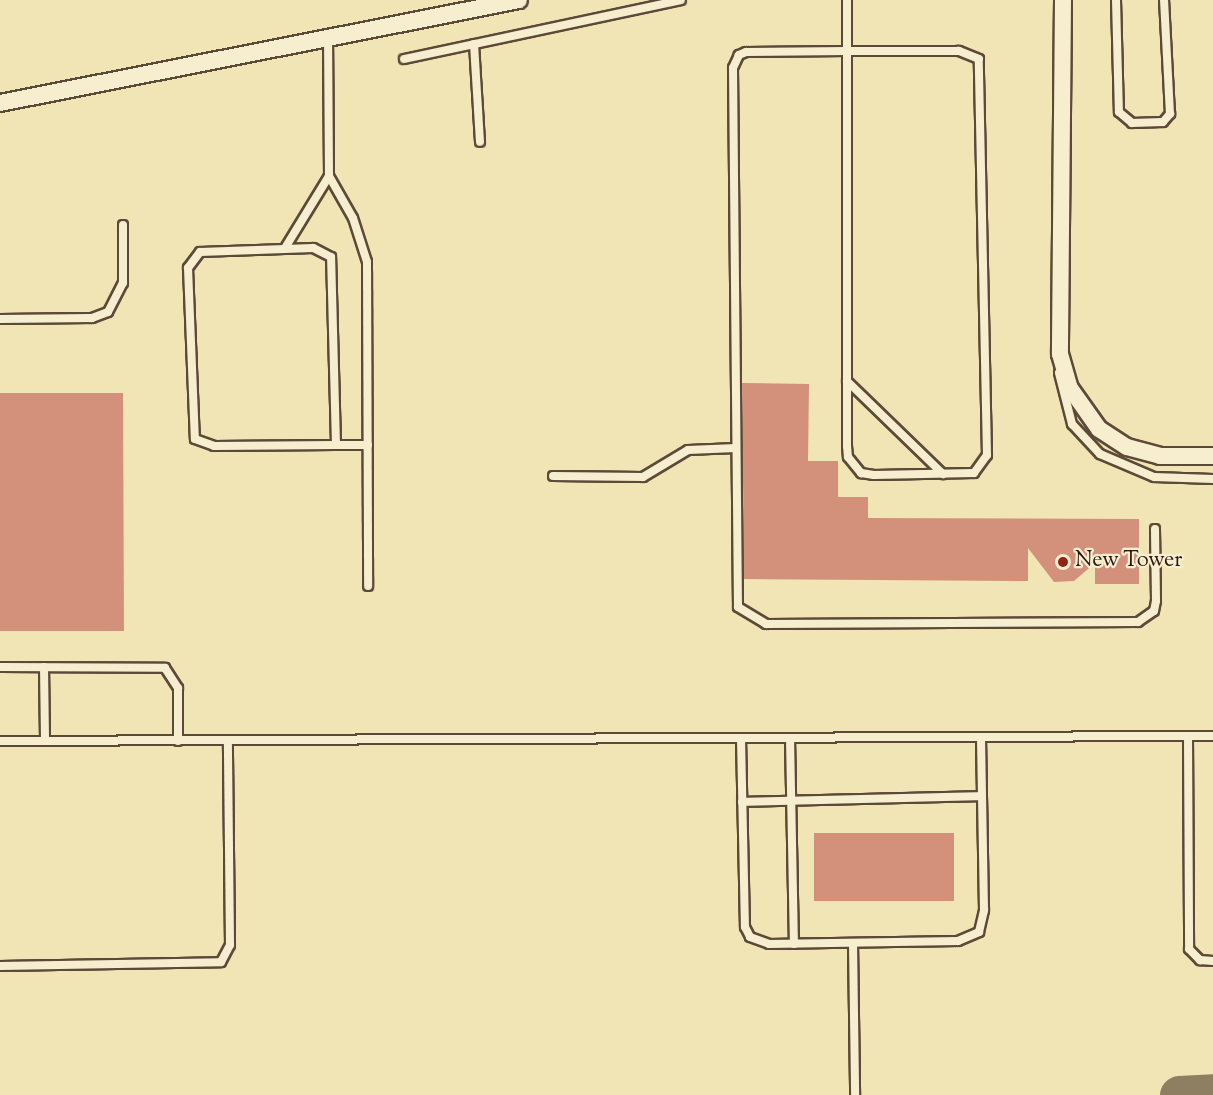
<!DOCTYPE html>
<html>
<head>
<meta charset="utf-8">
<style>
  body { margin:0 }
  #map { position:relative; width:1213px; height:1095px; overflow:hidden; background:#f1e5b5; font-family:"Sorts Mill Goudy",serif }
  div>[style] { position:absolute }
  .taxiway>* { height:39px; margin:-19.5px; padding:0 19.5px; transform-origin:19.5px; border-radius:19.5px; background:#8e7e62 }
  .building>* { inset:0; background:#d3917c }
  .roads { filter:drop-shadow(2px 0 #5c4a38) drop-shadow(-2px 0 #5c4a38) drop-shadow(0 2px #5c4a38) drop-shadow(0 -2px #5c4a38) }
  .service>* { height:8px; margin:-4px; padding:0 4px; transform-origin:4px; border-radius:4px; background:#f6eecf }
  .minor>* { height:16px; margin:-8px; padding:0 8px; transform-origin:8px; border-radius:8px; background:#f6eecf }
  .dots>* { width:16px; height:16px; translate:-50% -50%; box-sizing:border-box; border:3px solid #f6eecf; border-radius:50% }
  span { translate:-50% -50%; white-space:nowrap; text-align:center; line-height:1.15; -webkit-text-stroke:4.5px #f6eecf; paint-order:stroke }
  .poi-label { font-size:22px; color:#2b170f }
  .left { translate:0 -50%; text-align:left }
</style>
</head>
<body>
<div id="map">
  <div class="taxiway">
    <i style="left:1179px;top:1095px;width:34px;rotate:-3deg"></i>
  </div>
  <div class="building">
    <i style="clip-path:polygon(742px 383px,809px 384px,808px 461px,838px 461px,838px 497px,868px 497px,868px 518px,1139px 519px,1139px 584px,1095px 584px,1095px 563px,1074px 581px,1054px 582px,1028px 548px,1028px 581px,744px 579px)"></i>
    <i style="clip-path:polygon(0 393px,123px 393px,124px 631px,0 631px)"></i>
    <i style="clip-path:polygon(814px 833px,954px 833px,954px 901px,814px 901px)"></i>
  </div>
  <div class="roads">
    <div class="service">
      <i style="left:847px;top:0;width:446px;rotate:90deg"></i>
      <i style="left:847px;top:446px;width:11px;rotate:85deg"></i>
      <i style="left:848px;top:457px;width:21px;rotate:51deg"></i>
      <i style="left:861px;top:473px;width:13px;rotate:9deg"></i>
      <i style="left:874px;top:475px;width:100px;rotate:-1.1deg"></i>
      <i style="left:974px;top:473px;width:22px;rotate:-54deg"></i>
      <i style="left:987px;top:455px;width:396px;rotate:-91.2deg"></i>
      <i style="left:979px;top:59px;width:22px;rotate:-158deg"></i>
      <i style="left:959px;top:51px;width:112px;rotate:180deg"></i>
      <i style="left:847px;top:51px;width:101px;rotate:179.4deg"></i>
      <i style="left:746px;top:52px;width:8px;rotate:157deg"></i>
      <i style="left:739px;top:55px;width:14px;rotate:115deg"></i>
      <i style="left:733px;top:68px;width:539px;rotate:89.47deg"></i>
      <i style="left:738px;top:607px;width:33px;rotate:31deg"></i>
      <i style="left:766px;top:624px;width:372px;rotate:-0.3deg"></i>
      <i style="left:1138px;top:622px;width:19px;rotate:-35deg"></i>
      <i style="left:1154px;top:611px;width:10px;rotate:-79deg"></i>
      <i style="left:1156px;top:601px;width:72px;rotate:-90.8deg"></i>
      <i style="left:1116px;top:0;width:112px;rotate:88.5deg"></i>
      <i style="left:1119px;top:112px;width:17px;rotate:40deg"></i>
      <i style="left:1132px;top:123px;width:31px;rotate:-2deg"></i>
      <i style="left:1163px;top:122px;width:11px;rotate:-49deg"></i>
      <i style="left:1170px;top:114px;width:114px;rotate:-93deg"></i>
      <i style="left:474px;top:44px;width:98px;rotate:86.5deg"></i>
      <i style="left:404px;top:59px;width:283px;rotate:-12deg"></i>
      <i style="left:329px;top:176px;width:48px;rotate:60.3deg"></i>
      <i style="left:353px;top:218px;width:46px;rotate:72.3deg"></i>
      <i style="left:367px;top:262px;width:324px;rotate:89.8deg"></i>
      <i style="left:285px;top:248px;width:84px;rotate:-58.6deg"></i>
      <i style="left:329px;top:176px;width:139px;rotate:-90.4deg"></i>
      <i style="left:0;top:319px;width:92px;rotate:-0.6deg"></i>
      <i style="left:92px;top:318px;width:17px;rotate:-21deg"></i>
      <i style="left:108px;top:312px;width:33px;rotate:-63deg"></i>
      <i style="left:123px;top:283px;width:58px;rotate:-90deg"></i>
      <i style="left:1059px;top:373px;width:53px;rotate:75.7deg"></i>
      <i style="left:1072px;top:424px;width:41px;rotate:47deg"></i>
      <i style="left:1100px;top:454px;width:59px;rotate:23.1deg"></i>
      <i style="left:1154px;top:477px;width:59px;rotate:1.9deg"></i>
      <i style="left:847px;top:381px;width:134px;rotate:44.1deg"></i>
      <i style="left:336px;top:445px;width:188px;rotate:-91.5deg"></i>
      <i style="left:331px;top:257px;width:20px;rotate:-153deg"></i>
      <i style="left:313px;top:248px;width:113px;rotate:178deg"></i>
      <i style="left:200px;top:252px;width:20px;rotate:127deg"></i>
      <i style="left:188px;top:268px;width:171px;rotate:87.7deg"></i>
      <i style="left:195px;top:439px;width:20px;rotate:20deg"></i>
      <i style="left:214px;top:446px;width:122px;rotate:-0.5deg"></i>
      <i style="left:336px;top:445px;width:32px"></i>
      <i style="left:553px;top:476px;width:90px;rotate:0.6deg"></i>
      <i style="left:643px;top:477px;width:52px;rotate:-31deg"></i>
      <i style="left:688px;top:450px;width:48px;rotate:-2.4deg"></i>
      <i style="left:0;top:667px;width:165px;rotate:0.3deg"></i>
      <i style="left:165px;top:668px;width:24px;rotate:57deg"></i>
      <i style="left:178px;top:688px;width:53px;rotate:90deg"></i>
      <i style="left:44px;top:667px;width:73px;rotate:89.2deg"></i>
      <i style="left:1188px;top:737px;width:212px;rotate:89.7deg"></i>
      <i style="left:1189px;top:949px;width:16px;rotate:45deg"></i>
      <i style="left:1200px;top:960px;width:13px;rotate:4deg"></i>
      <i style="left:741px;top:738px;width:189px;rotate:88.8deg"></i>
      <i style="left:745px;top:927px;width:11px;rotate:63deg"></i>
      <i style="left:750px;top:937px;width:20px;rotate:20deg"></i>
      <i style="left:769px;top:944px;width:189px;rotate:-0.9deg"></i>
      <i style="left:958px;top:941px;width:23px;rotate:-23deg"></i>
      <i style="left:979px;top:932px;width:23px;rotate:-77deg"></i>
      <i style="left:984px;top:910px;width:173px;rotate:-91deg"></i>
      <i style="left:790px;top:738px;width:206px;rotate:88.9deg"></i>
      <i style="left:0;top:741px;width:1213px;rotate:-0.24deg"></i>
      <i style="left:742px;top:802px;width:240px;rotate:-1.4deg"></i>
      <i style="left:853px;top:943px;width:152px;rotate:89.2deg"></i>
      <i style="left:0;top:966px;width:221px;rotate:-1deg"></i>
      <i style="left:221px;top:962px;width:19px;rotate:-62deg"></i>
      <i style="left:230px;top:945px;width:204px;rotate:-90.6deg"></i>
    </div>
    <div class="minor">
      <i style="left:1063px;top:0;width:354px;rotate:90.5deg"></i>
      <i style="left:1060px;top:354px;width:35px;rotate:74deg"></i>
      <i style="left:1070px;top:388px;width:50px;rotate:54.7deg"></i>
      <i style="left:1099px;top:429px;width:33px;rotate:33deg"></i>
      <i style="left:1127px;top:447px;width:34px;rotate:15deg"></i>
      <i style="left:1160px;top:456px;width:53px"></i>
      <i style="left:0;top:103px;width:529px;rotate:-11.22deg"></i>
    </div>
  </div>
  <div class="dots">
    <i style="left:1063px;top:562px;background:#8f2418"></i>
  </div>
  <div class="poi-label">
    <span class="left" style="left:1075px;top:562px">New Tower</span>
  </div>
</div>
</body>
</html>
